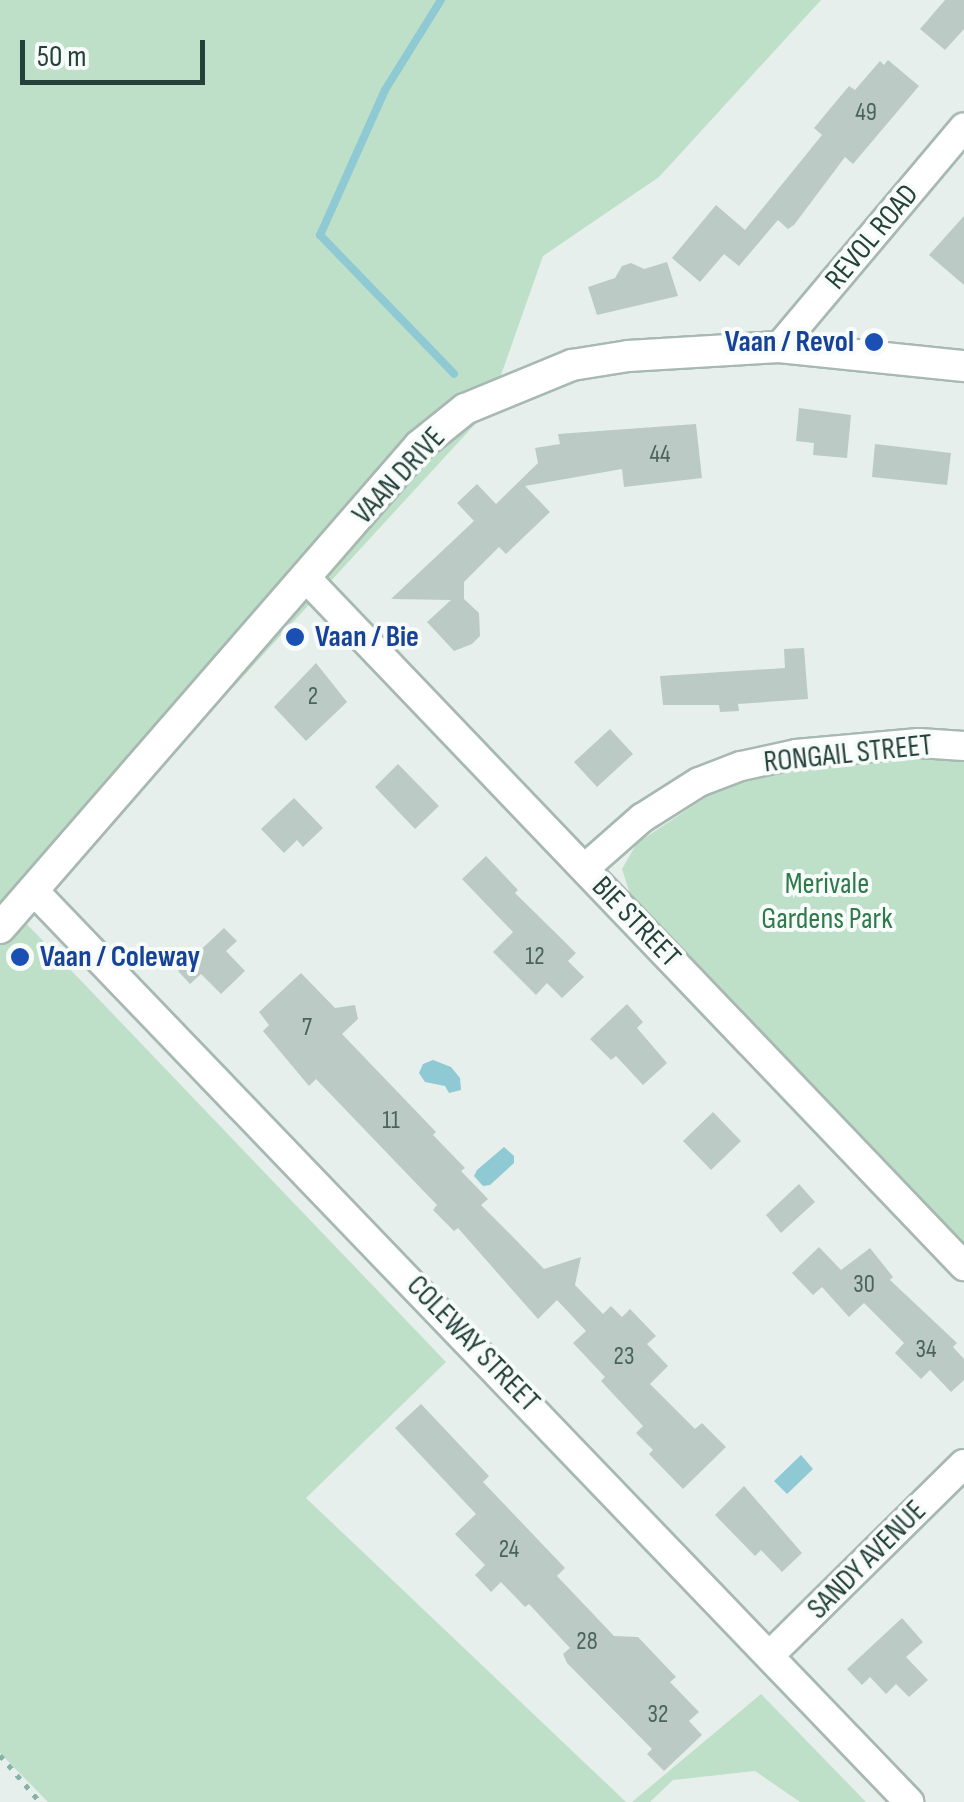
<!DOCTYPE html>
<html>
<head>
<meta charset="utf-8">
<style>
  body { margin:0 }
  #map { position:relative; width:964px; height:1802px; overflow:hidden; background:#e6efeb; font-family:"Sofia Sans Condensed",sans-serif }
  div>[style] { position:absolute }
  .green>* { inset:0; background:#bfe0c8 }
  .water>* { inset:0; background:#8ec9d4 }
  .stream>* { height:8px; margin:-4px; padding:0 4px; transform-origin:4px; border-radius:4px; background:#8ec9d4 }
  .building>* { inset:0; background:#bbcac4 }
  .path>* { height:5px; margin-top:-2.5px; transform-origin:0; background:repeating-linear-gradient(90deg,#86b3a5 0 5px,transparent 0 13px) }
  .roads { filter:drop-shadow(2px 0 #a8b8b2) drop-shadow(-2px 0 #a8b8b2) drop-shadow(0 2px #a8b8b2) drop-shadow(0 -2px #a8b8b2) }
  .minor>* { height:28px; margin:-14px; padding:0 14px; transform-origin:14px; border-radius:14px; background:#fff }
  .tertiary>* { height:30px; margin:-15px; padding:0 15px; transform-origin:15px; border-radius:15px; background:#fff }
  .dots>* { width:28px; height:28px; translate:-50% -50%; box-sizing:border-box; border:5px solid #f7fbf9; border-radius:50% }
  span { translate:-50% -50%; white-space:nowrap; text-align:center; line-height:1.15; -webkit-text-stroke:8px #f7fbf9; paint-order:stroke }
  .number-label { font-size:25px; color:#4a645c }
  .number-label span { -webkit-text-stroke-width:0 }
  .street-label { font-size:30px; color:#24423a }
  .transit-label { font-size:30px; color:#164399; font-weight:700 }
  .right { translate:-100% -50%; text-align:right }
  .left { translate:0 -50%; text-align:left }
  .park-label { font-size:30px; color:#2d7a4b }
  .scale { position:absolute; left:20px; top:40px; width:185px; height:45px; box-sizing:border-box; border:5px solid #24423a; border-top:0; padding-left:12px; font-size:30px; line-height:35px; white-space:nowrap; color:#24423a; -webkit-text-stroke:8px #f7fbf9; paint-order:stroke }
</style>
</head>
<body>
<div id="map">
  <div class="green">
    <i style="clip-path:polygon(0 0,821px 0,659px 177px,543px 256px,489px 409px,21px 918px,446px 1362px,306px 1498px,626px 1802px,48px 1802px,0 1753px)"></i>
    <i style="clip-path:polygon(918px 755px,964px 761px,964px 1246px,630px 894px,622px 869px,637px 843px,729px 782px,818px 763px)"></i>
    <i style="clip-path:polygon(761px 1694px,866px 1802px,800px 1802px,755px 1771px,673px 1780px,650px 1802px,632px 1802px)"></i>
  </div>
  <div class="water">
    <i style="clip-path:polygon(433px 1060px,451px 1067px,460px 1078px,461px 1090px,449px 1093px,445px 1086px,425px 1082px,419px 1073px,423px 1064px)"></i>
    <i style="clip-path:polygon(504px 1147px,514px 1156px,514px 1163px,490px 1185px,483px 1186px,474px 1176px,477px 1170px)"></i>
    <i style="clip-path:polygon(801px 1455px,813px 1469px,787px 1494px,774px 1481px)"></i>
  </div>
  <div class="stream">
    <i style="left:441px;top:0;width:106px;rotate:121.9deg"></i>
    <i style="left:385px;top:90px;width:159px;rotate:114.1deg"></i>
    <i style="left:320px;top:235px;width:193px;rotate:46deg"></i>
  </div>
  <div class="building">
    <i style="clip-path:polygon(945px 0,964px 0,964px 29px,945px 50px,920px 29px)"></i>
    <i style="clip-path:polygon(888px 60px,919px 86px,853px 164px,845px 157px,794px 225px,788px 229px,778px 220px,739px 266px,724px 254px,700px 282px,672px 258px,716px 205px,745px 230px,822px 135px,814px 128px,849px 86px,855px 90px,880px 61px,884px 65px)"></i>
    <i style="clip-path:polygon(964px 216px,964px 285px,929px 255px)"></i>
    <i style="clip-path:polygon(667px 262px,678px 296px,597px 315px,588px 287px,615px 278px,622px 266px,631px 263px,644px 269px)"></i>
    <i style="clip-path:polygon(799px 408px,851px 415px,847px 458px,813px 455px,814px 443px,796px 441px)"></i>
    <i style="clip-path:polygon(696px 424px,702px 478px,624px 487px,622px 469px,525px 486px,550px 512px,506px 554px,499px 547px,464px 582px,464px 599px,479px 613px,480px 636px,472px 644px,454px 651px,427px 622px,451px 600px,391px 599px,474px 521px,457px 503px,477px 484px,496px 504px,538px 463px,535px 448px,560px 444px,558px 434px)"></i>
    <i style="clip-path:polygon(875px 444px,951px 453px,947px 485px,872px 477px)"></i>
    <i style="clip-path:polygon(804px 648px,808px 699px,738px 704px,739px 711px,720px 712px,719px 705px,663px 705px,660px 676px,785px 668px,784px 649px)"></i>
    <i style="clip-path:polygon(316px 663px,347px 702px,306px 741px,274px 707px)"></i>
    <i style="clip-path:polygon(610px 729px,633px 754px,597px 787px,574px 762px)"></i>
    <i style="clip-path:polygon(398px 764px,439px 806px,415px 829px,375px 787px)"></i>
    <i style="clip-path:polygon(294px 798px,323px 828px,303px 847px,297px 840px,284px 853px,261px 829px)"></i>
    <i style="clip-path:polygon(486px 856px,518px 890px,515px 893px,576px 953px,568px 961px,584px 977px,562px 998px,547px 983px,536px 995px,493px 952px,513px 932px,462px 879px)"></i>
    <i style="clip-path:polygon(224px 928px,237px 941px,226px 951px,245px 971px,221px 994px,201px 974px,190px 984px,178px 971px)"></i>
    <i style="clip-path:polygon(301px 973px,335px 1008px,355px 1005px,358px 1019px,342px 1034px,436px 1132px,433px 1135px,465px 1168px,461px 1171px,488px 1199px,481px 1205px,512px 1236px,544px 1269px,581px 1257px,575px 1285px,603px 1314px,611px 1306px,622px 1317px,630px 1309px,656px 1336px,647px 1344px,668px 1366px,650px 1384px,695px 1429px,702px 1423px,726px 1447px,683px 1489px,649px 1454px,653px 1450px,636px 1433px,643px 1426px,601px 1381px,605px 1377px,573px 1343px,586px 1331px,557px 1300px,538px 1319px,458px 1228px,454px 1231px,433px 1210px,437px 1205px,411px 1178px,316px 1079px,309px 1086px,263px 1031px,269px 1025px,259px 1012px)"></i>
    <i style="clip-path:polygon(627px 1004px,643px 1022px,637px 1028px,667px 1063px,643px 1085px,616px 1056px,611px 1060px,590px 1039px)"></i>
    <i style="clip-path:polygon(713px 1112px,741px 1141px,711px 1170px,683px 1141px)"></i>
    <i style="clip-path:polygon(799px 1184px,815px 1202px,781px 1233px,766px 1215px)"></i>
    <i style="clip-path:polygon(819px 1247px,841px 1270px,870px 1248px,893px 1277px,890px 1280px,957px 1343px,953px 1347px,964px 1359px,964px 1380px,951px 1392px,930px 1370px,921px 1379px,895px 1353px,904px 1343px,864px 1303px,849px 1317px,822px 1287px,813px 1295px,792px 1273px)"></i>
    <i style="clip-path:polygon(421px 1404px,489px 1476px,483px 1482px,565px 1568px,557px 1576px,614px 1636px,638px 1637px,676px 1677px,670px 1682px,699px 1712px,689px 1721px,702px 1735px,664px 1771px,647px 1754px,652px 1749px,567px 1663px,563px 1654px,570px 1648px,529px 1604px,525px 1607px,501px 1582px,491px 1592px,475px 1575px,485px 1565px,455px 1534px,476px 1514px,395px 1428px)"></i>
    <i style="clip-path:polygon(744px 1486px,802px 1553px,782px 1572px,761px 1550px,755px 1556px,715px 1515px)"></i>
    <i style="clip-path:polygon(902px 1618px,923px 1642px,906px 1657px,928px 1680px,909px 1697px,896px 1684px,886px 1694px,870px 1677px,862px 1685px,847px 1669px)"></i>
  </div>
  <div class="path">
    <i style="left:0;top:1755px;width:62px;rotate:49.6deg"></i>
  </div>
  <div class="roads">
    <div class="minor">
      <i style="left:779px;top:347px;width:287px;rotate:-49.9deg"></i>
      <i style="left:307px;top:579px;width:951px;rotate:46.28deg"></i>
      <i style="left:585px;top:868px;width:76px;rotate:-41.3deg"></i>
      <i style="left:642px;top:818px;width:67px;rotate:-32.3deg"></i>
      <i style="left:699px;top:782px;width:45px;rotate:-20.9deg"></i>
      <i style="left:741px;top:766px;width:56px;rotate:-12.3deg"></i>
      <i style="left:796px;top:754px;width:123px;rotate:-5.1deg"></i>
      <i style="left:919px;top:743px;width:45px;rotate:3.8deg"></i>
      <i style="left:33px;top:890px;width:1265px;rotate:46.15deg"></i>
      <i style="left:770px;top:1655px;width:272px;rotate:-44.6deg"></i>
    </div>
    <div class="tertiary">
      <i style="left:0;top:928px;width:639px;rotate:-49deg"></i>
      <i style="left:419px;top:446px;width:59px;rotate:-38.8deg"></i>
      <i style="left:465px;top:409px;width:116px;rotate:-22.4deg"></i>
      <i style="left:572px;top:365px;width:57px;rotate:-9.1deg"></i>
      <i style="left:628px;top:356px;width:151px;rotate:-3.4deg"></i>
      <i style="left:779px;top:347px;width:186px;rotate:5.9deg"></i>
    </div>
  </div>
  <div class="dots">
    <i style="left:874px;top:342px;background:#1a4fb4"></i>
    <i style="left:295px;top:637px;background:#1a4fb4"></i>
    <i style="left:20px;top:957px;background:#1a4fb4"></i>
  </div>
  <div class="number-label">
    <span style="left:866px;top:113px">49</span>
    <span style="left:660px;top:455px">44</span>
    <span style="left:313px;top:697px">2</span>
    <span style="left:535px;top:957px">12</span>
    <span style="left:307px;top:1028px">7</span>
    <span style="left:391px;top:1121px">11</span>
    <span style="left:864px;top:1285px">30</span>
    <span style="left:926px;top:1350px">34</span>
    <span style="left:624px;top:1357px">23</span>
    <span style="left:509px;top:1550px">24</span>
    <span style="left:587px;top:1642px">28</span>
    <span style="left:658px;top:1715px">32</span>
  </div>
  <div class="street-label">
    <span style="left:872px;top:237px;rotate:-50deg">REVOL ROAD</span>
    <span style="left:399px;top:476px;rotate:-47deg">VAAN DRIVE</span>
    <span style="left:848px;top:754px;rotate:-6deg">RONGAIL STREET</span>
    <span style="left:636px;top:922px;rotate:46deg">BIE STREET</span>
    <span style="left:473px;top:1344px;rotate:46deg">COLEWAY STREET</span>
    <span style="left:867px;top:1560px;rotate:-45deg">SANDY AVENUE</span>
  </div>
  <div class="transit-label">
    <span class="right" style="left:854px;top:342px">Vaan / Revol</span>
    <span class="left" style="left:315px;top:637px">Vaan / Bie</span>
    <span class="left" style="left:40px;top:957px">Vaan / Coleway</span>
  </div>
  <div class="park-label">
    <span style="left:827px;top:901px">Merivale<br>Gardens Park</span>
  </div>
  <div class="scale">50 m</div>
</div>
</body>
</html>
